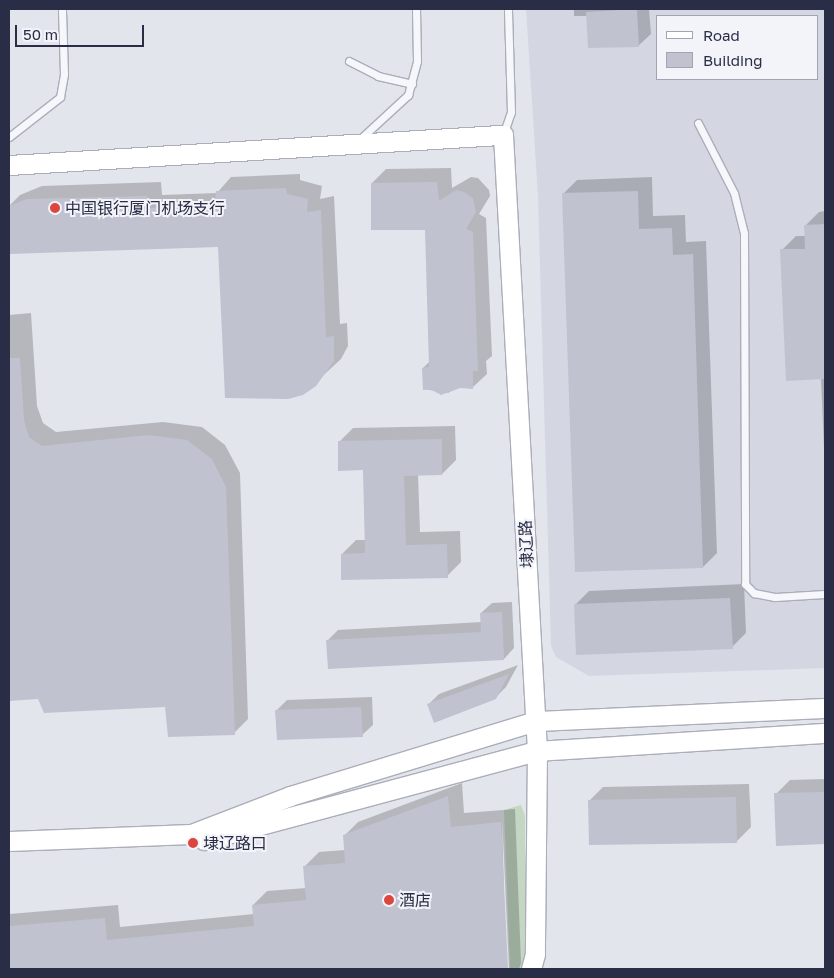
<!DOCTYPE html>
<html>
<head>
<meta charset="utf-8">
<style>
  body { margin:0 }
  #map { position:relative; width:834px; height:978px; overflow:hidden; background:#e3e5ec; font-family:"Golos Text","Noto Sans SC",sans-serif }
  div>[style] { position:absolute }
  .built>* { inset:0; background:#d4d7e2 }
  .green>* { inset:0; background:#c4d7c3 }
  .shadow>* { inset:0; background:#0003 }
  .building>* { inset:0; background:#c0c2d0 }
  .roads { filter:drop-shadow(1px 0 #abaeba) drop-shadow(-1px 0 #abaeba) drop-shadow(0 1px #abaeba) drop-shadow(0 -1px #abaeba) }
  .service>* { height:7px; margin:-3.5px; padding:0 3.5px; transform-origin:3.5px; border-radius:3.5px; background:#f6f7fa }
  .secondary>* { height:19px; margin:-9.5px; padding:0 9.5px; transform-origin:9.5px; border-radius:9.5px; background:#fff }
  .dots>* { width:14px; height:14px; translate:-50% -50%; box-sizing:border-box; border:2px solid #f3f4f9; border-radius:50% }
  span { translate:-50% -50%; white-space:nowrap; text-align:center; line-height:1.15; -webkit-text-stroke:4px #f3f4f9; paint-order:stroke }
  .poi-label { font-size:16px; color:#292d46 }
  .left { translate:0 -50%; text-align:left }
  .street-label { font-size:16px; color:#292d46 }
  .frame { position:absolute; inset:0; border:10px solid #292d46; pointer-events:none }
  .legend { position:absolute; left:656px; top:15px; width:162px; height:65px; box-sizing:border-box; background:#f3f4f9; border:1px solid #a2a4b1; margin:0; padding:6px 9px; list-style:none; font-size:15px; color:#292d46 }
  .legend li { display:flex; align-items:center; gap:10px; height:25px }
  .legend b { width:25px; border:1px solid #a2a4b1 }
  .scale { position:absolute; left:15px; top:25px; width:129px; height:22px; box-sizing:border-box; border:2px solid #292d46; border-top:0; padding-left:6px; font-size:15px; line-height:18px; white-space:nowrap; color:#292d46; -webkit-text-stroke:4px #f3f4f9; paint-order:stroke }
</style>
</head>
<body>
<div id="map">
  <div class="built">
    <i style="clip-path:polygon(evenodd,526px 9px,825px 9px,825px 668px,589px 676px,556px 657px,551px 646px,538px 197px,526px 9px,658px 16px,818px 16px,818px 79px,658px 79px,658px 16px)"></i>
  </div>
  <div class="green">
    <i style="clip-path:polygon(521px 805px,525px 816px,526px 960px,525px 969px,510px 969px,504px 810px)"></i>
  </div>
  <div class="shadow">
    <i style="clip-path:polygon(574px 9px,649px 9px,651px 34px,638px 46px,587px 16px,574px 16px)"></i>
    <i style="clip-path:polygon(451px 168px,452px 188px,471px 177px,478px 178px,489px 190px,490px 196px,479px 214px,486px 218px,492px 356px,486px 361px,487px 374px,473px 387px,459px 387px,448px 393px,424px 389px,423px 368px,430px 361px,426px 229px,372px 183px,386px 169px)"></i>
    <i style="clip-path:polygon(300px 174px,300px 180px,322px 186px,320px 199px,334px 196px,340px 324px,347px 323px,348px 346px,341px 359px,303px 394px,219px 245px,9px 252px,9px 206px,20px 195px,42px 186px,161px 182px,162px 195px,217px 193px,231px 177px)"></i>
    <i style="clip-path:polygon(652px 177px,653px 216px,685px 215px,686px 242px,706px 241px,717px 553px,703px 567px,563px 194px,577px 180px)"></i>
    <i style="clip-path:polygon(825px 211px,825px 472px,821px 378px,782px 250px,796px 236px,806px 236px,805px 226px,819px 212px)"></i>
    <i style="clip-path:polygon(31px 313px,37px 406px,43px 423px,56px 432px,163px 422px,202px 427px,225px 445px,240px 473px,248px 719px,234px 733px,166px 706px,39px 698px,9px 699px,9px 315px)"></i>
    <i style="clip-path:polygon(455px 426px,456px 460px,442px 474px,418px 474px,420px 532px,460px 531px,461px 562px,447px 576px,342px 554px,356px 540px,366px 540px,364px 469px,339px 442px,353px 428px)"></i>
    <i style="clip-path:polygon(744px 584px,746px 633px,732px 647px,575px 605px,589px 591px)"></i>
    <i style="clip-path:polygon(512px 602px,514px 648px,504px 659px,328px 640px,338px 630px,482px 622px,481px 613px,492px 603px)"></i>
    <i style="clip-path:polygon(518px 665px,506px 687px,495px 698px,429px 704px,439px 694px)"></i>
    <i style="clip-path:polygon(372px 697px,373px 725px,362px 735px,277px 710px,287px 700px)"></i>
    <i style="clip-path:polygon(825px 779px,825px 843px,778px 844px,776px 794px,790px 780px)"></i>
    <i style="clip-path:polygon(462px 783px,464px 813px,515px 809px,521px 963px,519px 969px,509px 969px,502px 816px,506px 969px,9px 969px,9px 914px,118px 905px,120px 927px,254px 914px,253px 905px,267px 891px,306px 888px,305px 866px,319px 852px,345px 850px,344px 836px,358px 822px)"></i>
    <i style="clip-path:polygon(749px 784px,751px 827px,737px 841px,589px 801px,603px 787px)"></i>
  </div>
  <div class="building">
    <i style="clip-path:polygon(637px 9px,639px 47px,588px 48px,586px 12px)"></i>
    <i style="clip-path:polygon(437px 182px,439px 201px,456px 190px,464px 192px,473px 198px,476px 212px,466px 229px,473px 232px,478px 371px,473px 371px,473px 389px,460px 388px,441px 395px,430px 389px,423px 390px,422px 368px,429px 367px,425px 230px,371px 230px,371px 183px)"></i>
    <i style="clip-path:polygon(286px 188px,287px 194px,308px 199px,307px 212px,321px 210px,326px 337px,334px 336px,334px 361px,316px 386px,303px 395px,288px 399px,225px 398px,218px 247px,9px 254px,9px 206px,27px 199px,147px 196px,148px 208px,215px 206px,216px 191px)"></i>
    <i style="clip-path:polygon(638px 191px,639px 229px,672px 228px,673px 255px,693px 254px,703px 568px,575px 572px,562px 193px)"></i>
    <i style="clip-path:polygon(825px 224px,825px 379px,786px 381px,780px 249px,805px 249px,804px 225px)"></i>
    <i style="clip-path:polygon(9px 358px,20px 358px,24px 420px,29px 437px,42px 446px,148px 435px,187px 440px,212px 459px,226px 487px,235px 735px,168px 737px,165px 707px,44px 713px,38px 699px,9px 701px)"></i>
    <i style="clip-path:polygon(442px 439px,442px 475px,404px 476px,406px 545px,447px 544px,448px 578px,341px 580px,341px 554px,365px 553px,363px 470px,338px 471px,338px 441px)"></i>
    <i style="clip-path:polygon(730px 598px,733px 649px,576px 655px,574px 604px)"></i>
    <i style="clip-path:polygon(502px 612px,504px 660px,328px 669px,326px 640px,481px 632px,480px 613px)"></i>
    <i style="clip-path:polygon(509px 674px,496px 699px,434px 723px,427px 704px)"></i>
    <i style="clip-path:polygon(361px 707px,363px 737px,277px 740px,275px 710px)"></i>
    <i style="clip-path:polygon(825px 792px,825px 844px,776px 846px,774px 793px)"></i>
    <i style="clip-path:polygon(448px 796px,451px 827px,501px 822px,508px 969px,9px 969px,9px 926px,105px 918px,107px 940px,254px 926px,252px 905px,306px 900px,303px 866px,345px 863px,343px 835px)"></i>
    <i style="clip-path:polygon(736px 797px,737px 843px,589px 845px,588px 800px)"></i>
  </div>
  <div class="roads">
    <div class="service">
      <i style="left:349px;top:61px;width:33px;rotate:27deg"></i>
      <i style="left:378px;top:76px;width:35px;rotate:13deg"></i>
      <i style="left:698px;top:123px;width:79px;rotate:62.8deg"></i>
      <i style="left:734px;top:193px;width:41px;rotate:76deg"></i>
      <i style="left:744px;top:233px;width:351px;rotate:89.8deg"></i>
      <i style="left:745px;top:584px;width:13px;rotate:45deg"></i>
      <i style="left:754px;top:593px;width:21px;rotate:11deg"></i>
      <i style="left:775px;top:597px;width:50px;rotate:-3.4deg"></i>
      <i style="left:503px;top:135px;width:24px;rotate:-71deg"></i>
      <i style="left:511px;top:112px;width:103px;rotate:-91.7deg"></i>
      <i style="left:9px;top:137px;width:65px;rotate:-38.1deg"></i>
      <i style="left:60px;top:97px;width:23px;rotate:-80deg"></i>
      <i style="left:64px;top:74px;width:65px;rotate:-91.8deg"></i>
      <i style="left:359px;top:140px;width:67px;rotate:-42.6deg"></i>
      <i style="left:408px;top:95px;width:35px;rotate:-75deg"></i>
      <i style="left:417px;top:61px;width:52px;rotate:-91.1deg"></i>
    </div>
    <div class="secondary">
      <i style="left:9px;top:165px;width:495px;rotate:-3.5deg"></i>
      <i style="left:503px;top:135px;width:617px;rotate:86.84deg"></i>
      <i style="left:537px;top:751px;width:203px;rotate:90.6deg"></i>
      <i style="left:535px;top:954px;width:16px;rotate:105deg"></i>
      <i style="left:204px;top:840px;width:345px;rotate:-15deg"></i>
      <i style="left:537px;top:751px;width:289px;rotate:-3.6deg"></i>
      <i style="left:9px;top:841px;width:182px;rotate:-2.2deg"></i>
      <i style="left:191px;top:834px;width:106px;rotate:-21deg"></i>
      <i style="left:290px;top:796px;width:257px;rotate:-17deg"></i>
      <i style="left:536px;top:721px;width:289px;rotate:-2.6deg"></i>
    </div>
  </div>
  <div class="dots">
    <i style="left:55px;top:208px;background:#db473e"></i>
    <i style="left:193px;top:843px;background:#db473e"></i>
    <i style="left:389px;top:900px;background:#db473e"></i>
  </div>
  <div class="poi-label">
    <span class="left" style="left:65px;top:208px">中国银行厦门机场支行</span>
    <span class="left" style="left:203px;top:843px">埭辽路口</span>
    <span class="left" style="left:399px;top:900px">酒店</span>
  </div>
  <div class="street-label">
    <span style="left:526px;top:544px;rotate:-93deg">埭辽路</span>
  </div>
  <div class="frame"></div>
  <ul class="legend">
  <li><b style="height:6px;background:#fff"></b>Road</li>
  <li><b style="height:14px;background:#c0c2d0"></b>Building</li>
  </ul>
  <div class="scale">50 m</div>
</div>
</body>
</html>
